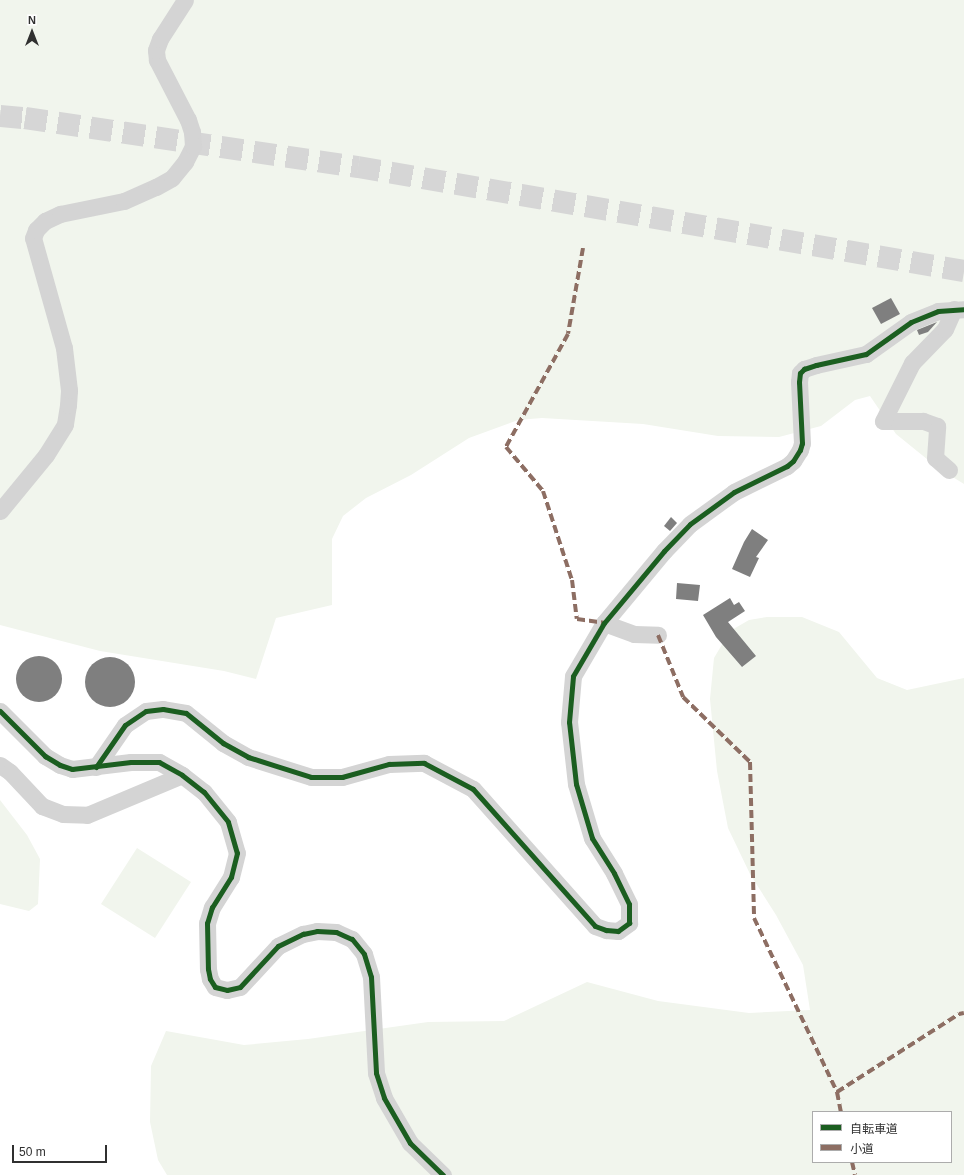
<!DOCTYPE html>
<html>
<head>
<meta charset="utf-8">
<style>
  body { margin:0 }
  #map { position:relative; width:964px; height:1175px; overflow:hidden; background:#fff; font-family:Arial,"Noto Sans JP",sans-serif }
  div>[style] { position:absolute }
  .green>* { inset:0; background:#f1f5ed }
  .building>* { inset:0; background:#7f7f7f }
  .round { border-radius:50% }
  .highway-tunnel>* { height:22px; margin-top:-11px; transform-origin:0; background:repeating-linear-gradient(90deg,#d6d6d6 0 22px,transparent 0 33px) }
  .minor>* { height:17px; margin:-8.5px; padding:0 8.5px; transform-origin:8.5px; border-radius:8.5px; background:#d4d4d4 }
  .quiet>* { height:4px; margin-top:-2px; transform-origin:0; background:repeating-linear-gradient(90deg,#8d6e63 0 8px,transparent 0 12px) }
  .cycleway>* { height:5px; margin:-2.5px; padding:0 2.5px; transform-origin:2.5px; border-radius:2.5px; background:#1b5e20 }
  span { translate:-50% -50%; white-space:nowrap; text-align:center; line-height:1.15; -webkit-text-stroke:4px #fff; paint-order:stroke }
  .legend { position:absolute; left:812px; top:1111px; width:140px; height:52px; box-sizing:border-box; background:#fff; border:1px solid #acacac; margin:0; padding:5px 7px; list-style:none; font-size:12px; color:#303030 }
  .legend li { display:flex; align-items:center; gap:8px; height:20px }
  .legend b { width:20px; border:1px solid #acacac }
  .north { position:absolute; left:12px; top:12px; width:40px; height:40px; -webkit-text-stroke:3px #fff; paint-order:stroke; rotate:0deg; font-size:11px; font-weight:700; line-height:16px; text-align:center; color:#303030 }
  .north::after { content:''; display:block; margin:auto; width:14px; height:18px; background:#303030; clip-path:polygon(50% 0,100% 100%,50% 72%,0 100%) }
  .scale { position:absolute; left:12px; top:1145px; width:95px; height:18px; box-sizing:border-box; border:2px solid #303030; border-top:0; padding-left:5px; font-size:12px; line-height:14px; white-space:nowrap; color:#303030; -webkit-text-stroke:3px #fff; paint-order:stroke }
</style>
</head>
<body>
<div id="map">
  <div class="green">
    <i style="clip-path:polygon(0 0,964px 0,964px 484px,938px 468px,896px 434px,870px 396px,855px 400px,821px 426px,779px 437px,718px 436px,643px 424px,542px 418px,518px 420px,469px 438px,411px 475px,366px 498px,343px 516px,332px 539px,332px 605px,276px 618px,256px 679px,224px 671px,100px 651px,0 625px)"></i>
    <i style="clip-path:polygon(evenodd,767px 617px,802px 617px,839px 632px,877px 678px,907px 690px,964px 678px,964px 1175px,167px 1175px,158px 1160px,150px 1122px,151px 1066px,166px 1031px,244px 1045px,308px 1039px,428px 1022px,504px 1021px,587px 982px,658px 1001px,749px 1013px,810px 1010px,803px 965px,776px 915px,750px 874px,728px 828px,717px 771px,710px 699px,714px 658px,730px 631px,749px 620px,767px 617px,813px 1112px,951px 1112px,951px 1162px,813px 1162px,813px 1112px)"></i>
    <i style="clip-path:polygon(0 800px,27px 835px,40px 859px,38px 904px,29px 911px,0 904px)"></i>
    <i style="clip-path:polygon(137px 848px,191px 882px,155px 938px,101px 904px)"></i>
  </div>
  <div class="building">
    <i style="clip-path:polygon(891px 298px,900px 314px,881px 324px,872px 308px)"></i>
    <i style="clip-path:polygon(937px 322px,928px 332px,919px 335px,917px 330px)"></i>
    <i style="clip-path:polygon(671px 517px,677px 523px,670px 531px,664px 526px)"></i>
    <i style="clip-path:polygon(752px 529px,768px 540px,756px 557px,759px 558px,750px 577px,732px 569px,744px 542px)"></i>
    <i style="clip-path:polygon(677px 583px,700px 585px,698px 601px,676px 599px)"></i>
    <i style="clip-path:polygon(730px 598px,734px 605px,739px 602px,745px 611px,728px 622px,756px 656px,742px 667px,716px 637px,703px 615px)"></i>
    <i class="round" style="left:16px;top:656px;width:46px;height:46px"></i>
    <i class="round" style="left:85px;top:657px;width:50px;height:50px"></i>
  </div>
  <div class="highway-tunnel">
    <i style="left:0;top:116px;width:25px;rotate:5deg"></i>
    <i style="left:25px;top:118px;width:337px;rotate:8.4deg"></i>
    <i style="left:358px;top:167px;width:615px;rotate:9.74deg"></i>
  </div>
  <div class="minor">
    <i style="left:949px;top:470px;width:18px;rotate:-139deg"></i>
    <i style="left:935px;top:458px;width:32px;rotate:-86deg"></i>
    <i style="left:937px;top:426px;width:15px;rotate:-160deg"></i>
    <i style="left:923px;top:421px;width:40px;rotate:180deg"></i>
    <i style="left:883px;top:421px;width:65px;rotate:-63.4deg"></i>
    <i style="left:912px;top:363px;width:47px;rotate:-45.9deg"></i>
    <i style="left:945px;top:329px;width:22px;rotate:-66deg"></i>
    <i style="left:0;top:511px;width:72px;rotate:-50.6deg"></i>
    <i style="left:46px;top:455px;width:36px;rotate:-58deg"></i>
    <i style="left:65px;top:424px;width:19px;rotate:-81deg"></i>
    <i style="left:68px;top:405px;width:15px;rotate:-86deg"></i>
    <i style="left:69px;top:390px;width:42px;rotate:-96.8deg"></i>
    <i style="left:64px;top:348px;width:114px;rotate:-105.7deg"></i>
    <i style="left:33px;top:238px;width:9px;rotate:-69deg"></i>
    <i style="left:36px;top:230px;width:13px;rotate:-45deg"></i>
    <i style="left:45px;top:221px;width:17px;rotate:-25deg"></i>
    <i style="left:60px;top:214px;width:65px;rotate:-11.5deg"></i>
    <i style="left:124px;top:201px;width:35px;rotate:-24deg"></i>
    <i style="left:156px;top:187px;width:18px;rotate:-29deg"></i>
    <i style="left:172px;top:178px;width:21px;rotate:-51deg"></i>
    <i style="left:185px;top:162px;width:18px;rotate:-63deg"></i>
    <i style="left:193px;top:146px;width:14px;rotate:-94deg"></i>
    <i style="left:192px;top:132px;width:13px;rotate:-108deg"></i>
    <i style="left:188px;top:120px;width:68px;rotate:-117.3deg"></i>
    <i style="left:157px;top:60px;width:10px;rotate:-96deg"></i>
    <i style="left:156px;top:50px;width:12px;rotate:-70deg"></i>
    <i style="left:160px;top:39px;width:46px;rotate:-57.3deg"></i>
    <i style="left:604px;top:623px;width:32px;rotate:20deg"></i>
    <i style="left:634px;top:634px;width:24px;rotate:2deg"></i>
    <i style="left:0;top:711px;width:64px;rotate:45deg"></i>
    <i style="left:45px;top:756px;width:17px;rotate:31deg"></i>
    <i style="left:60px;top:765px;width:13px;rotate:18deg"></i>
    <i style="left:72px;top:769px;width:59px;rotate:-6.8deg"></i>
    <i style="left:131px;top:762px;width:28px"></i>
    <i style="left:159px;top:762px;width:26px;rotate:29deg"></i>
    <i style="left:182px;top:775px;width:28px;rotate:38deg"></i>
    <i style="left:204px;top:792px;width:38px;rotate:51deg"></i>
    <i style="left:228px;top:822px;width:32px;rotate:74deg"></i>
    <i style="left:237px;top:853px;width:25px;rotate:104deg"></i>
    <i style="left:231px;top:877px;width:36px;rotate:122deg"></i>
    <i style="left:212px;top:907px;width:17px;rotate:107deg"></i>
    <i style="left:207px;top:923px;width:46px;rotate:88.8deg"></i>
    <i style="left:208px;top:969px;width:10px;rotate:79deg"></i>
    <i style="left:210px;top:979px;width:9px;rotate:58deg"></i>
    <i style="left:215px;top:987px;width:12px;rotate:14deg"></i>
    <i style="left:227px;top:990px;width:13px;rotate:-13deg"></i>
    <i style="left:240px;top:987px;width:56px;rotate:-47.2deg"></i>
    <i style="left:278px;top:946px;width:28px;rotate:-26deg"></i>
    <i style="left:303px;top:934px;width:14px;rotate:-12deg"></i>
    <i style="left:317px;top:931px;width:19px;rotate:3deg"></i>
    <i style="left:336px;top:932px;width:17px;rotate:24deg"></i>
    <i style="left:352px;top:939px;width:19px;rotate:51deg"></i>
    <i style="left:364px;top:954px;width:24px;rotate:73deg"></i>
    <i style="left:371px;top:977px;width:96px;rotate:87deg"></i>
    <i style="left:376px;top:1073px;width:26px;rotate:72deg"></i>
    <i style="left:384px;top:1098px;width:52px;rotate:60deg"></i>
    <i style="left:410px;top:1143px;width:46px;rotate:44.1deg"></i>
    <i style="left:0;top:765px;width:12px;rotate:35deg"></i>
    <i style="left:10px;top:772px;width:47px;rotate:46.7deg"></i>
    <i style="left:42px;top:806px;width:22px;rotate:21deg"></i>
    <i style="left:63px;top:814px;width:24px;rotate:2deg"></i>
    <i style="left:87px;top:815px;width:103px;rotate:-22.8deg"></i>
    <i style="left:96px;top:767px;width:51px;rotate:-55.4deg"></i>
    <i style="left:125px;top:725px;width:25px;rotate:-34deg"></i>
    <i style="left:146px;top:711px;width:17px;rotate:-7deg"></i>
    <i style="left:163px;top:709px;width:23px;rotate:10deg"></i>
    <i style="left:186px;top:713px;width:48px;rotate:39deg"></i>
    <i style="left:223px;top:743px;width:29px;rotate:29deg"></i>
    <i style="left:248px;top:757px;width:66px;rotate:17.6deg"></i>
    <i style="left:311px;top:777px;width:31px"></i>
    <i style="left:342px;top:777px;width:49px;rotate:-15.5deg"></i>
    <i style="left:389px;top:764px;width:35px;rotate:-2deg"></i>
    <i style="left:424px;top:763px;width:55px;rotate:28deg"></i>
    <i style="left:473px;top:789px;width:183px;rotate:48.3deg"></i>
    <i style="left:595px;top:926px;width:12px;rotate:20deg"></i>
    <i style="left:606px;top:930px;width:12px;rotate:5deg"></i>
    <i style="left:618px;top:931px;width:14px;rotate:-36deg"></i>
    <i style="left:629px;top:923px;width:19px;rotate:-90deg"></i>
    <i style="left:629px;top:904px;width:34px;rotate:-116deg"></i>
    <i style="left:614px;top:873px;width:41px;rotate:-122.2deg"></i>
    <i style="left:592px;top:838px;width:56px;rotate:-106.5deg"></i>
    <i style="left:576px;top:784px;width:62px;rotate:-96.4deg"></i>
    <i style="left:569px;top:722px;width:46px;rotate:-85deg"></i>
    <i style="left:573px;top:676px;width:61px;rotate:-59.7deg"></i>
    <i style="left:604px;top:623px;width:94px;rotate:-50.2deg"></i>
    <i style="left:664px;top:551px;width:37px;rotate:-46deg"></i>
    <i style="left:690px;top:524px;width:54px;rotate:-36deg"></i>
    <i style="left:734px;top:492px;width:59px;rotate:-26.1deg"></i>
    <i style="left:787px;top:466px;width:8px;rotate:-40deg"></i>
    <i style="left:793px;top:461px;width:13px;rotate:-58deg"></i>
    <i style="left:800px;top:450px;width:7px;rotate:-74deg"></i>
    <i style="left:802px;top:443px;width:61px;rotate:-92.8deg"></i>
    <i style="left:799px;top:382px;width:9px;rotate:-84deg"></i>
    <i style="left:800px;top:373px;width:6px;rotate:-45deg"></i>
    <i style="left:804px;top:369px;width:13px;rotate:-18deg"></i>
    <i style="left:816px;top:365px;width:51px;rotate:-12.4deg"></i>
    <i style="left:866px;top:354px;width:55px;rotate:-35.4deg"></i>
    <i style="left:911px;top:322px;width:29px;rotate:-22deg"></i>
    <i style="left:938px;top:311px;width:26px;rotate:-4deg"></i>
  </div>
  <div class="quiet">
    <i style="left:583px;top:248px;width:87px;rotate:99.9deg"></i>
    <i style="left:568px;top:334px;width:129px;rotate:118.8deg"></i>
    <i style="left:506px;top:447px;width:57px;rotate:49.9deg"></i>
    <i style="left:543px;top:491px;width:94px;rotate:72deg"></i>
    <i style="left:572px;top:580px;width:39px;rotate:83deg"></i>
    <i style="left:577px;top:619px;width:27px;rotate:8deg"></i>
    <i style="left:658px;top:635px;width:67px;rotate:68deg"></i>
    <i style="left:683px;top:697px;width:93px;rotate:44.1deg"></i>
    <i style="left:750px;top:762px;width:156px;rotate:88.5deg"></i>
    <i style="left:754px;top:918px;width:193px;rotate:64.5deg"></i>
    <i style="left:837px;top:1092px;width:20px;rotate:79deg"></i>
    <i style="left:837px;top:1092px;width:145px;rotate:-32.6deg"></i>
    <i style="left:959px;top:1014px;width:5px;rotate:-11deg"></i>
    <i style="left:852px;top:1162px;width:13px;rotate:77deg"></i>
  </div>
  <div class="cycleway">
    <i style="left:0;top:711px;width:64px;rotate:45deg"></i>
    <i style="left:45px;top:756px;width:17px;rotate:31deg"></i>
    <i style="left:60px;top:765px;width:13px;rotate:18deg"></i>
    <i style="left:72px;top:769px;width:59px;rotate:-6.8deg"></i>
    <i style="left:131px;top:762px;width:28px"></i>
    <i style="left:159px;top:762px;width:26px;rotate:29deg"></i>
    <i style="left:182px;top:775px;width:28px;rotate:38deg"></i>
    <i style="left:204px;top:792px;width:38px;rotate:51deg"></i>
    <i style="left:228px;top:822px;width:32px;rotate:74deg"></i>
    <i style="left:237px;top:853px;width:25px;rotate:104deg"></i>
    <i style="left:231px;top:877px;width:36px;rotate:122deg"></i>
    <i style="left:212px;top:907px;width:17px;rotate:107deg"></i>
    <i style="left:207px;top:923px;width:46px;rotate:88.8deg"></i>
    <i style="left:208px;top:969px;width:10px;rotate:79deg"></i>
    <i style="left:210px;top:979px;width:9px;rotate:58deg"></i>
    <i style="left:215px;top:987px;width:12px;rotate:14deg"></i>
    <i style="left:227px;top:990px;width:13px;rotate:-13deg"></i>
    <i style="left:240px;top:987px;width:56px;rotate:-47.2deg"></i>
    <i style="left:278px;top:946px;width:28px;rotate:-26deg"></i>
    <i style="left:303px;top:934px;width:14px;rotate:-12deg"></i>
    <i style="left:317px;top:931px;width:19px;rotate:3deg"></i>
    <i style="left:336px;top:932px;width:17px;rotate:24deg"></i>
    <i style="left:352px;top:939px;width:19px;rotate:51deg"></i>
    <i style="left:364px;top:954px;width:24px;rotate:73deg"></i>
    <i style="left:371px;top:977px;width:96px;rotate:87deg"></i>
    <i style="left:376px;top:1073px;width:26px;rotate:72deg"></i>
    <i style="left:384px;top:1098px;width:52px;rotate:60deg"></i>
    <i style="left:410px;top:1143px;width:46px;rotate:44.1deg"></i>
    <i style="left:96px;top:767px;width:51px;rotate:-55.4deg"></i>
    <i style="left:125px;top:725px;width:25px;rotate:-34deg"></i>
    <i style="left:146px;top:711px;width:17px;rotate:-7deg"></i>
    <i style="left:163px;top:709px;width:23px;rotate:10deg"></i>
    <i style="left:186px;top:713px;width:48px;rotate:39deg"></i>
    <i style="left:223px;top:743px;width:29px;rotate:29deg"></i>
    <i style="left:248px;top:757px;width:66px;rotate:17.6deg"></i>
    <i style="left:311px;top:777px;width:31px"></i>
    <i style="left:342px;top:777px;width:49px;rotate:-15.5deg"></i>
    <i style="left:389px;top:764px;width:35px;rotate:-2deg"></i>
    <i style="left:424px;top:763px;width:55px;rotate:28deg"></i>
    <i style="left:473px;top:789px;width:183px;rotate:48.3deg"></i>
    <i style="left:595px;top:926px;width:12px;rotate:20deg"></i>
    <i style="left:606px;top:930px;width:12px;rotate:5deg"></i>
    <i style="left:618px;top:931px;width:14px;rotate:-36deg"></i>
    <i style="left:629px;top:923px;width:19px;rotate:-90deg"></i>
    <i style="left:629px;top:904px;width:34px;rotate:-116deg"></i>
    <i style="left:614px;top:873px;width:41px;rotate:-122.2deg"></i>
    <i style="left:592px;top:838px;width:56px;rotate:-106.5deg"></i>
    <i style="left:576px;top:784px;width:62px;rotate:-96.4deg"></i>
    <i style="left:569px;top:722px;width:46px;rotate:-85deg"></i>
    <i style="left:573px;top:676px;width:61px;rotate:-59.7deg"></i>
    <i style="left:604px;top:623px;width:94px;rotate:-50.2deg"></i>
    <i style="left:664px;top:551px;width:37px;rotate:-46deg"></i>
    <i style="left:690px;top:524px;width:54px;rotate:-36deg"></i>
    <i style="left:734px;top:492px;width:59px;rotate:-26.1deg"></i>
    <i style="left:787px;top:466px;width:8px;rotate:-40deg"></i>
    <i style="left:793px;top:461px;width:13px;rotate:-58deg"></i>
    <i style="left:800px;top:450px;width:7px;rotate:-74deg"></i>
    <i style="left:802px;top:443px;width:61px;rotate:-92.8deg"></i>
    <i style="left:799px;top:382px;width:9px;rotate:-84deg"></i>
    <i style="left:800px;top:373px;width:6px;rotate:-45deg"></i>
    <i style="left:804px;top:369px;width:13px;rotate:-18deg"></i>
    <i style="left:816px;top:365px;width:51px;rotate:-12.4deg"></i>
    <i style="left:866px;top:354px;width:55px;rotate:-35.4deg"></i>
    <i style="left:911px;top:322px;width:29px;rotate:-22deg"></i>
    <i style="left:938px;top:311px;width:26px;rotate:-4deg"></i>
  </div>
  <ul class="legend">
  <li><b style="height:5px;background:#1b5e20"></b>自転車道</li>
  <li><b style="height:5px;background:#8d6e63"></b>小道</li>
  </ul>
  <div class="north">N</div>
  <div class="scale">50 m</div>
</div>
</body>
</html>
